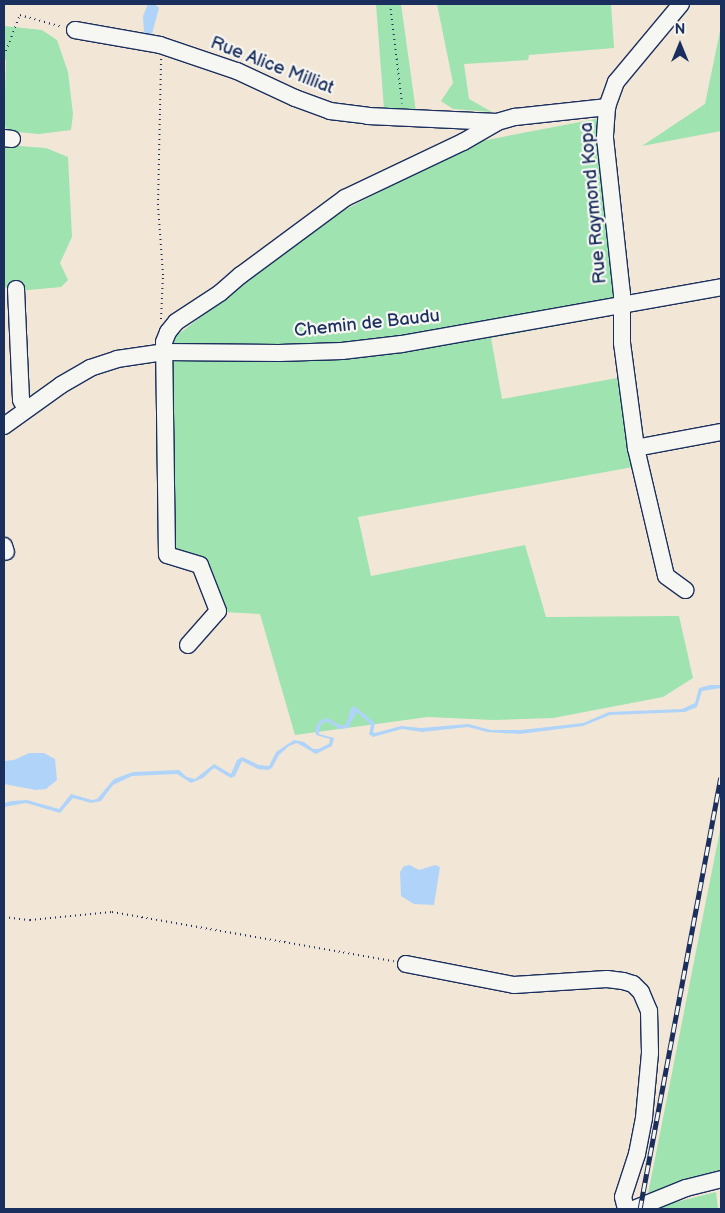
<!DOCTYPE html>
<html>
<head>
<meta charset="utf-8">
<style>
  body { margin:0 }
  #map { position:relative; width:725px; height:1213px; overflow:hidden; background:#f2e7d7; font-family:"Balsamiq Sans",sans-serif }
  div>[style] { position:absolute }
  .green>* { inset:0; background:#9ee3b0 }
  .water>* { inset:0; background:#b0d4f9 }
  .path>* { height:2px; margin-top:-1px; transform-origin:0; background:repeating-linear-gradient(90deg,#1b2f5e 0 1px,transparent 0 5px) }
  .roads { filter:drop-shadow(1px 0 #1b2f5e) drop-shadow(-1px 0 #1b2f5e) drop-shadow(0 1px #1b2f5e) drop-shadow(0 -1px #1b2f5e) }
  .minor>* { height:16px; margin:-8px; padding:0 8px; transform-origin:8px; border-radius:8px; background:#f6f6f2 }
  .rail>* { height:5px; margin-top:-2.5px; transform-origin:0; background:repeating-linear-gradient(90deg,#f6f6f2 0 9px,#1b2f5e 0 18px); box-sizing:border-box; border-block:1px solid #1b2f5e }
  span { translate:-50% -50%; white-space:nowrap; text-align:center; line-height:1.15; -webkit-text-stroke:4.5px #f6f6f2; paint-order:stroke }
  .street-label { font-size:18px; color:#1b2f5e }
  .frame { position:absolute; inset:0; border:5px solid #1b2f5e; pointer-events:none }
  .north { position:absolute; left:655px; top:20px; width:50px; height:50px; -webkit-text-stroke:4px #f6f6f2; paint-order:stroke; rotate:0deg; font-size:14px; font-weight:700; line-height:20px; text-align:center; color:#1b2f5e }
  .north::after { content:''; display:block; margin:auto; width:18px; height:22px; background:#1b2f5e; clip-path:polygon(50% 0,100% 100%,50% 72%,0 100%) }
</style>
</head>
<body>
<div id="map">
  <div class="green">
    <i style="clip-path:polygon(376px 4px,401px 4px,416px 112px,384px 109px)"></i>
    <i style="clip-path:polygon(437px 4px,611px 4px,614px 48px,529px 55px,528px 60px,464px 64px,469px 99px,492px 112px,453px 109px,441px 101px,453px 83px)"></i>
    <i style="clip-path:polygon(4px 26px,42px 30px,57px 40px,68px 72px,73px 114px,71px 130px,39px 134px,7px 131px,4px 123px,6px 61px,4px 58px)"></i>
    <i style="clip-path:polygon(721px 26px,721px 131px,642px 146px,705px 104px)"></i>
    <i style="clip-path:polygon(601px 118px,616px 295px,611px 316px,491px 338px,502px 399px,617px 378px,633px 467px,358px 517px,371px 576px,525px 545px,546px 617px,679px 616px,693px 678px,663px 697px,553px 718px,493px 720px,428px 717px,295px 735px,260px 614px,224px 612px,205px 559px,173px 550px,171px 340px,327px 219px,476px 142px)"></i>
    <i style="clip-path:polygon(6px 145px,46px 148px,68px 157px,72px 237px,60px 263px,68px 280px,61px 287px,18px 291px,4px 287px,4px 146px)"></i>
    <i style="clip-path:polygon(721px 825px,721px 1175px,647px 1199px)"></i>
    <i style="clip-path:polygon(716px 1192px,718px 1209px,648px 1209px)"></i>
  </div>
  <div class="water">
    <i style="clip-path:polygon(148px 4px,155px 4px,159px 8px,152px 34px,144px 34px,143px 16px)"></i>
    <i style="clip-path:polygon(710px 685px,721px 685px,721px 688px,702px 691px,697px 707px,685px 712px,610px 715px,583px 726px,520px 734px,487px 732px,468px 727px,422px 732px,402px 729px,373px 737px,369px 734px,371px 725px,357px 712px,348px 728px,339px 729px,329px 722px,324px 722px,320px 727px,319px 734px,334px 738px,332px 746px,316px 754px,297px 743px,289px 746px,279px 755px,272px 768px,268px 770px,258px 769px,242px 761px,235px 776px,231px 778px,214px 768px,203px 778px,191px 783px,177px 774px,132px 776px,113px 785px,101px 801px,91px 803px,73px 798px,60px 813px,26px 803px,4px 807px,4px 803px,12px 801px,27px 800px,59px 809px,71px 794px,92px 800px,97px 799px,114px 779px,133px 772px,179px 770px,187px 777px,195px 779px,214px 764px,231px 774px,237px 760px,242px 757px,259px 765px,269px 766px,276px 752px,294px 740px,304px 742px,313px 749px,318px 749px,329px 744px,330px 739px,316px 735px,315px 729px,319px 721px,327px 718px,340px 725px,346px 725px,351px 708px,354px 706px,375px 723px,373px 732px,375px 733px,401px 726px,421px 728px,468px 724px,491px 730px,521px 730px,583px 723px,609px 712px,682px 709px,695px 703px,699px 688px)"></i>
    <i style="clip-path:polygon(29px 753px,44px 753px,55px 759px,57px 780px,46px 789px,36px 790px,4px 784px,4px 761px,14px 760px)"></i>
    <i style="clip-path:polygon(410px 865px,419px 870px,435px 865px,440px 867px,434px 905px,414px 904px,401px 896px,400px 872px,404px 866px)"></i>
  </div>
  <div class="path">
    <i style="left:390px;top:4px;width:100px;rotate:83.1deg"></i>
    <i style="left:4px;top:52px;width:2px;rotate:-27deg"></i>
    <i style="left:6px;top:51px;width:39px;rotate:-69deg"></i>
    <i style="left:20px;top:15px;width:44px;rotate:15.9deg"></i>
    <i style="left:161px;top:319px;width:44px;rotate:-87.4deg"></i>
    <i style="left:163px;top:275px;width:70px;rotate:-94.1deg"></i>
    <i style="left:158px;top:205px;width:146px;rotate:-88.8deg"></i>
    <i style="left:4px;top:917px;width:26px;rotate:7deg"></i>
    <i style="left:30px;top:920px;width:82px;rotate:-5.6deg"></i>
    <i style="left:112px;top:912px;width:286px;rotate:9.9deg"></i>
  </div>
  <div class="roads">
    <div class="minor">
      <i style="left:681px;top:4px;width:102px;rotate:129.8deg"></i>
      <i style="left:616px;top:82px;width:27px;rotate:110deg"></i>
      <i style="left:607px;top:107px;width:31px;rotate:94deg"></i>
      <i style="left:605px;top:138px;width:157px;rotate:83.8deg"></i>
      <i style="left:622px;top:294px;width:49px;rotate:90deg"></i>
      <i style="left:622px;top:343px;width:106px;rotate:82.4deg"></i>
      <i style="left:636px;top:448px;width:131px;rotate:76.8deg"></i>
      <i style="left:666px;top:576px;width:24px;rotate:36deg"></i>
      <i style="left:75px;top:30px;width:86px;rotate:10deg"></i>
      <i style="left:160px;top:45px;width:81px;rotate:18.7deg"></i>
      <i style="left:237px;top:71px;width:64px;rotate:25deg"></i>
      <i style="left:295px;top:98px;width:37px;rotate:20deg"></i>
      <i style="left:330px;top:111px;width:38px;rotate:7deg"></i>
      <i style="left:368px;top:116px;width:129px;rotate:2.7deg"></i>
      <i style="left:497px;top:122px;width:19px;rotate:-16deg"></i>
      <i style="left:515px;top:117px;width:93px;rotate:-6.2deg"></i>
      <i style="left:4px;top:138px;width:8px;rotate:7deg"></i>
      <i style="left:16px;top:289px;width:111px;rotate:87.4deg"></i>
      <i style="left:21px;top:400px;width:10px;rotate:61deg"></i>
      <i style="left:4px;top:426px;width:70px;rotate:-35.7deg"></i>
      <i style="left:61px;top:385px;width:34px;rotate:-30deg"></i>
      <i style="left:90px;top:368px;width:28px;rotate:-18deg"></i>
      <i style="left:117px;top:359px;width:49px;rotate:-8.3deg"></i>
      <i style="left:165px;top:352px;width:114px;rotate:0.5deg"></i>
      <i style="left:279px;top:353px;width:63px;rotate:-1.8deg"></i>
      <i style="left:342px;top:351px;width:60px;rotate:-6.7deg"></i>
      <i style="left:402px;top:344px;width:324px;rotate:-10.1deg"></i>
      <i style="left:636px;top:448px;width:86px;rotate:-10.7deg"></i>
      <i style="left:4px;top:546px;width:6px;rotate:72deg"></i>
      <i style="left:188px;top:645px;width:45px;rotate:-48.6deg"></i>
      <i style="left:218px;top:611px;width:49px;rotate:-111.4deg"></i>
      <i style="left:200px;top:565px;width:34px;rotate:-163deg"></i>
      <i style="left:167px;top:555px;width:213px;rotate:-90.8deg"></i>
      <i style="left:164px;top:342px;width:11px;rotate:-68deg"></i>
      <i style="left:168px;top:332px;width:13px;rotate:-51deg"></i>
      <i style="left:176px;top:322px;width:53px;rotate:-33.4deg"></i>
      <i style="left:220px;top:293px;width:28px;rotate:-41deg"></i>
      <i style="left:241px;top:275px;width:129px;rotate:-36.5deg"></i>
      <i style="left:345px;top:198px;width:131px;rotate:-25.4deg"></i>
      <i style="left:463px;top:142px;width:39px;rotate:-30deg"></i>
      <i style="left:406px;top:964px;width:110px;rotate:11deg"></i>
      <i style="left:514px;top:985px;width:93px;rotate:-3.7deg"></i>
      <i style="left:607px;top:979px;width:16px;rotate:7deg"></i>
      <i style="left:623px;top:981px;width:10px;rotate:17deg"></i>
      <i style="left:633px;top:984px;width:11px;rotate:45deg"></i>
      <i style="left:641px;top:992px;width:21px;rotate:67deg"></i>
      <i style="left:649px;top:1011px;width:42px;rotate:88.6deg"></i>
      <i style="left:650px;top:1053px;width:65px;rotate:95.3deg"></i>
      <i style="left:644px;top:1118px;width:37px;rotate:101deg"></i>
      <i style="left:637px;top:1154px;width:45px;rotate:108deg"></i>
      <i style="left:623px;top:1197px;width:12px;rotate:76deg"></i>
      <i style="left:634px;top:1209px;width:56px;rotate:-22deg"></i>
      <i style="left:686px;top:1188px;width:36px;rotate:-14deg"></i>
    </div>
  </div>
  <div class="rail">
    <i style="left:640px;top:1209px;width:439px;rotate:-79.4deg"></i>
  </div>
  <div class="street-label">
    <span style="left:272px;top:66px;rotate:21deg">Rue Alice Milliat</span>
    <span style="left:594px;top:203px;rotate:-95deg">Rue Raymond Kopa</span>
    <span style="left:367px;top:324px;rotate:-6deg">Chemin de Baudu</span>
  </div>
  <div class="frame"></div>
  <div class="north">N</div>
</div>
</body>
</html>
